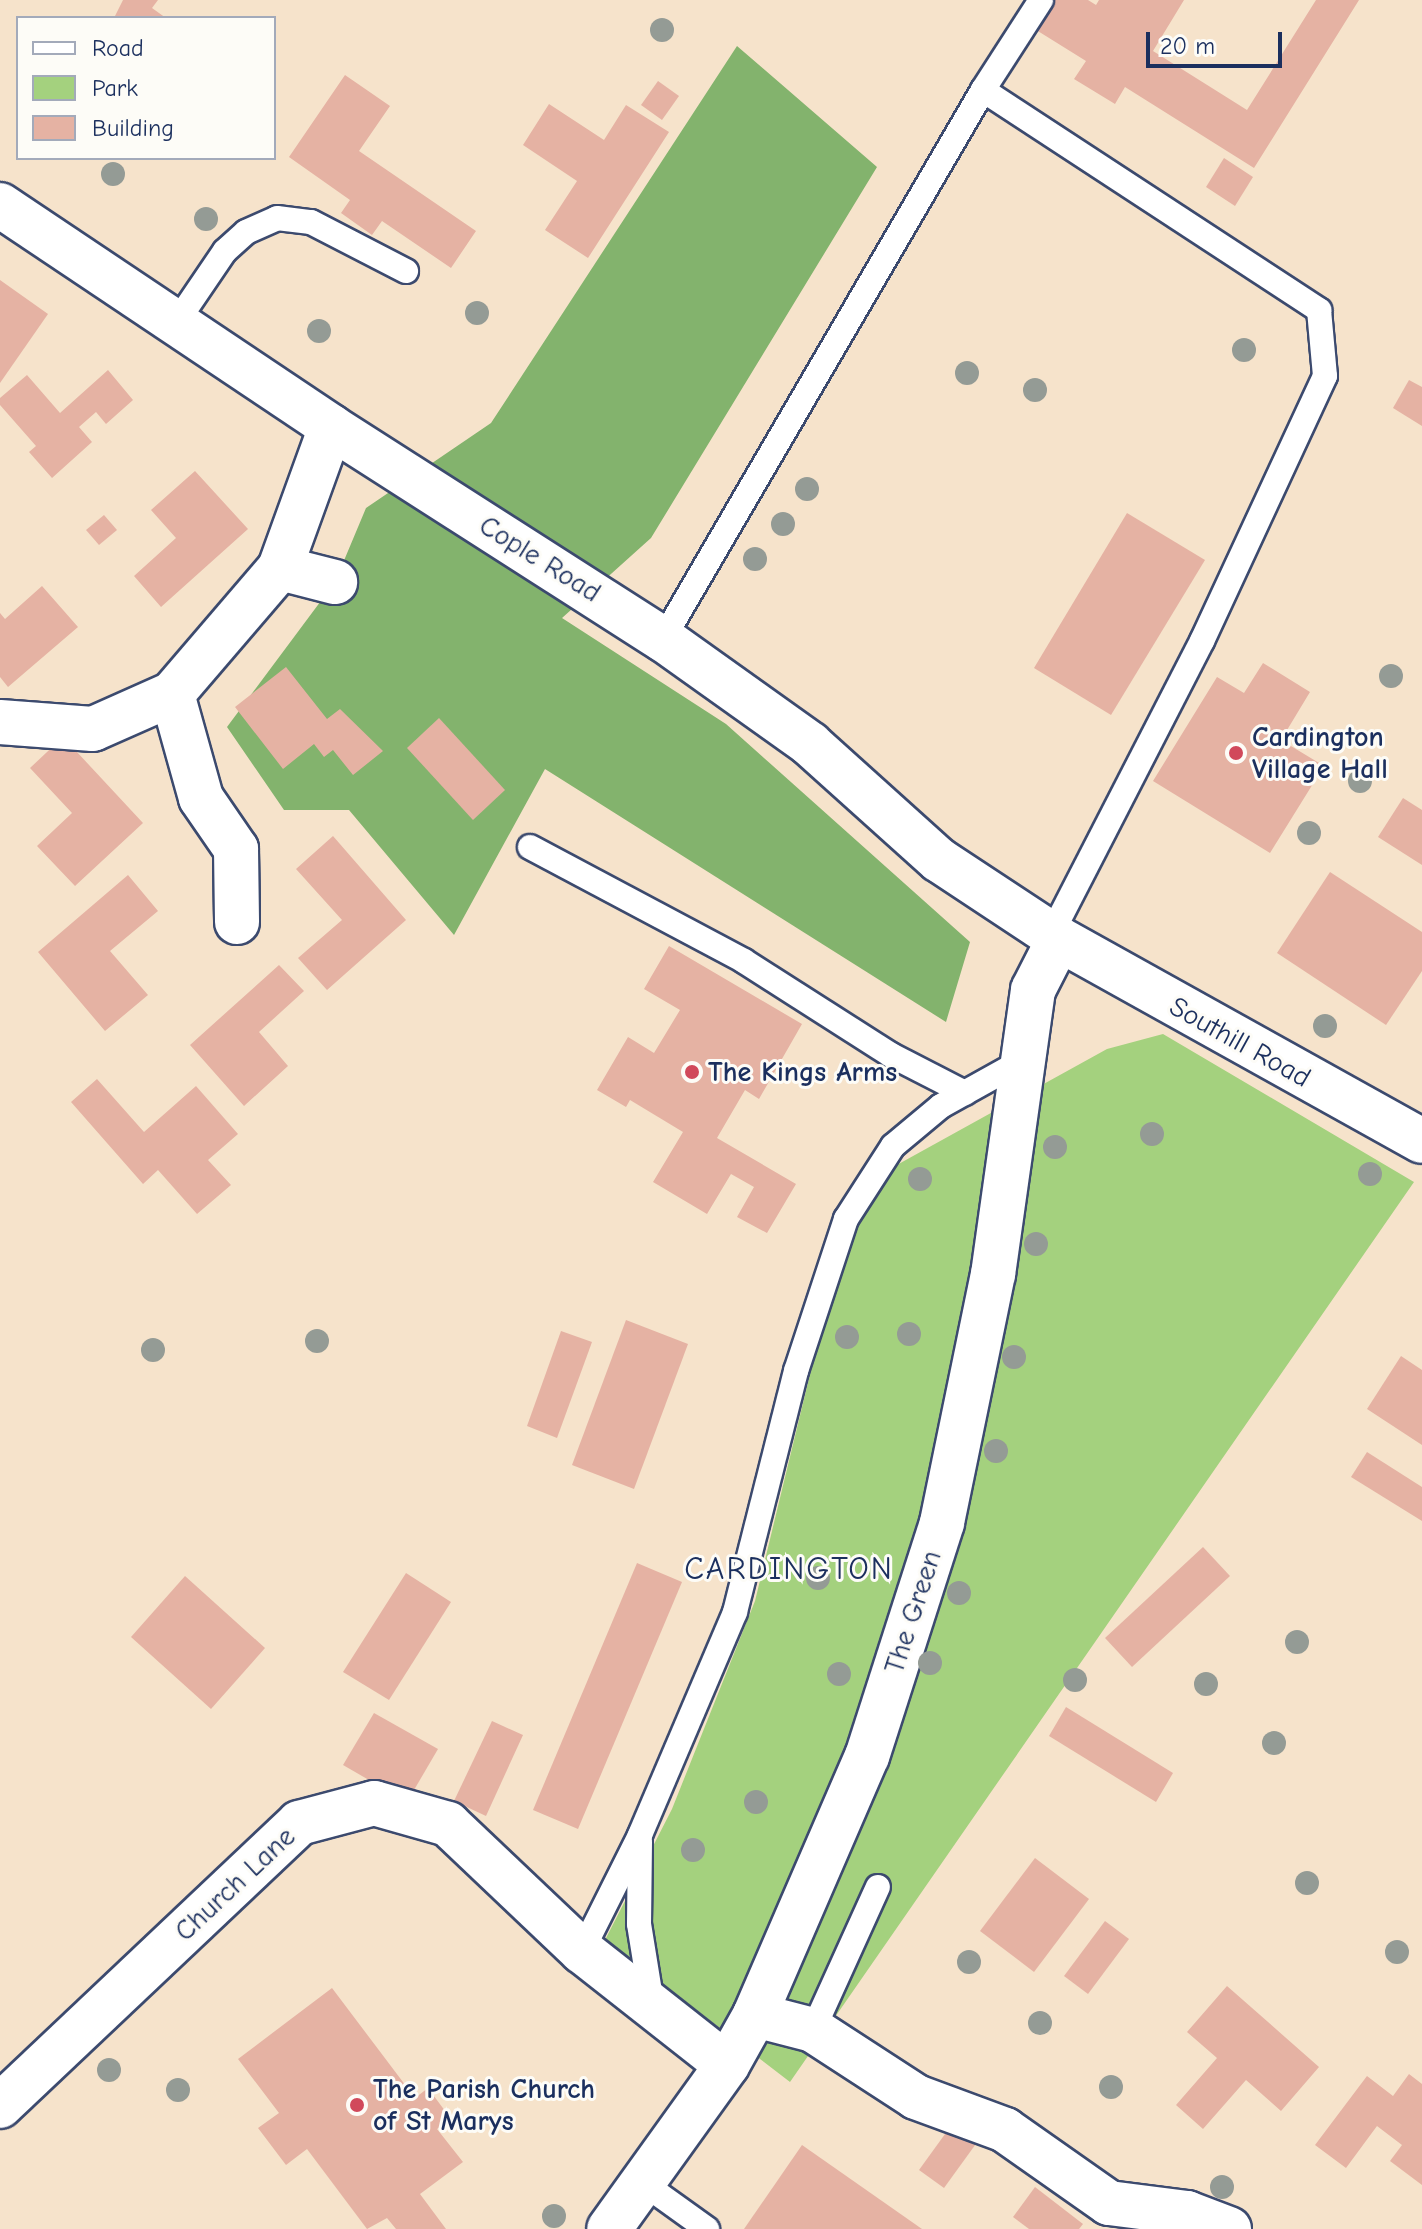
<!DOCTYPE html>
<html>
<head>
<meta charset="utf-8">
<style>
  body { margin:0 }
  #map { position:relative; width:1422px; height:2229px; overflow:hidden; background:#f6e3cb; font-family:"Comic Neue",sans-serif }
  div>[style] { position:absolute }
  .green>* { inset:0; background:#a4d17e }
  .forest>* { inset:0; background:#83b36d }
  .building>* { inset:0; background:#e5b2a3 }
  .roads { filter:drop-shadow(2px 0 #3c4a6e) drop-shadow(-2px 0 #3c4a6e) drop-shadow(0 2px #3c4a6e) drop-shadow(0 -2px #3c4a6e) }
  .service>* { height:24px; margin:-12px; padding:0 12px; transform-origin:12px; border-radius:12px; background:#fff }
  .minor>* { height:44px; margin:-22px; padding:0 22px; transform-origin:22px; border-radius:22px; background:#fff }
  .tertiary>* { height:44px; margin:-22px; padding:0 22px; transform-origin:22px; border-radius:22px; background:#fff }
  .trees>* { width:24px; height:24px; margin:-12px; border-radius:50%; background:#949b95 }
  .dots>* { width:22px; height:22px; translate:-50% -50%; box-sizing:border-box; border:4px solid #fdfcf7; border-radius:50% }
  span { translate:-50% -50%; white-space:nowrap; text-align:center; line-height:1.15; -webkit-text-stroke:6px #fdfcf7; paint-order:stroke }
  .street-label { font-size:28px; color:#1b2f5e }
  .poi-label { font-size:28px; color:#1b2f5e; font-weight:700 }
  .left { translate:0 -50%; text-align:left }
  .quarter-label { font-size:32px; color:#1b2f5e; letter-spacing:2px }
  .legend { position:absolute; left:16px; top:16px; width:260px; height:144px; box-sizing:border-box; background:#fdfcf7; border:2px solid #a3aaba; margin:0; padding:10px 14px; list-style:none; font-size:24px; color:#1b2f5e }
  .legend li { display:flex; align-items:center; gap:16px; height:40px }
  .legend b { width:40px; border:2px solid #a3aaba }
  .scale { position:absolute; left:1146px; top:32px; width:136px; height:36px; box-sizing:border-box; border:4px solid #1b2f5e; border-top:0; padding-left:10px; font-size:24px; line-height:28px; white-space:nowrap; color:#1b2f5e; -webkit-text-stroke:6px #fdfcf7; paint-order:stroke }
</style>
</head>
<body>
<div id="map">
  <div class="green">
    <i style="clip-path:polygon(1163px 1034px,1414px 1182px,790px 2082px,605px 1940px,672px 1809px,755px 1601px,813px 1362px,858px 1223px,895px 1166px,1107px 1049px)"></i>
  </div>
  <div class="forest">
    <i style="clip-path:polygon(737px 46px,877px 167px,651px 538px,562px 618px,726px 724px,970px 942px,946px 1022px,545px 769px,454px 935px,349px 810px,284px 810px,227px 727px,335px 582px,366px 508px,491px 423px)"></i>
  </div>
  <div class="building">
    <i style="clip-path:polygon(123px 0,158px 0,152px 8px,166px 18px,114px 18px)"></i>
    <i style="clip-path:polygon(1050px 0,1088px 0,1096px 5px,1099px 0,1184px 0,1153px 51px,1247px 110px,1316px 0,1359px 0,1254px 168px,1125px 87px,1115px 104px,1074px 79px,1086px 61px,1033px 28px)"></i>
    <i style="clip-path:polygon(345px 75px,390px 106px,359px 151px,476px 231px,451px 268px,382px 221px,372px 235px,341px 213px,350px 200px,289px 157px)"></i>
    <i style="clip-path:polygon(658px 81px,679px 96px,662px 120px,641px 105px)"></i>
    <i style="clip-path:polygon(549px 104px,604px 140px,626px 105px,669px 132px,588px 258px,545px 230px,577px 181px,523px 145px)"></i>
    <i style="clip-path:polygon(1224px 158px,1253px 177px,1235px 206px,1206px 187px)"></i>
    <i style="clip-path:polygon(0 280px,48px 314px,0 383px)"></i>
    <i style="clip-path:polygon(108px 370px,133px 400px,106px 424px,96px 412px,79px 427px,92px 442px,52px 478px,29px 452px,36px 446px,0 405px,0 398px,27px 375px,60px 413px)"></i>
    <i style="clip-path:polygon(1409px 380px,1422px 387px,1422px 426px,1393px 408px)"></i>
    <i style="clip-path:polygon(195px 471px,248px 529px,161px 607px,134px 576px,176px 538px,151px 510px)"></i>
    <i style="clip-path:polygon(1127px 513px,1205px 560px,1111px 715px,1034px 668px)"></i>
    <i style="clip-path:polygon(104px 515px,117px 530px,99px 545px,86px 530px)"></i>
    <i style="clip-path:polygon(42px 586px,78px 627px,8px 687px,0 677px,0 613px,5px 619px)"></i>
    <i style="clip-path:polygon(1263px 663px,1310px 692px,1281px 740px,1324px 766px,1270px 853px,1153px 781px,1217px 677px,1244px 693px)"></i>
    <i style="clip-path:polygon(286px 667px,327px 719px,340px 709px,383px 751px,353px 775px,333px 750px,324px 757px,314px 744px,283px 769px,235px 707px)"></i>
    <i style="clip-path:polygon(439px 718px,505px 790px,473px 820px,407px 748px)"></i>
    <i style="clip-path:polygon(63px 737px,143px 823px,75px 886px,37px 846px,72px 813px,30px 768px)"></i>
    <i style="clip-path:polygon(1403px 798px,1422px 810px,1422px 865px,1378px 837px)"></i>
    <i style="clip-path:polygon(333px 836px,406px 920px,327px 990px,298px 958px,342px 920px,296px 869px)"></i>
    <i style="clip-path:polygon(1330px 872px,1422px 932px,1422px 971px,1386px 1025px,1277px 953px)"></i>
    <i style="clip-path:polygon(128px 875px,158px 911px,110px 951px,148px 995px,105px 1031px,38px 952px)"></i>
    <i style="clip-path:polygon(669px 946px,802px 1024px,759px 1099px,745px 1090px,717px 1138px,796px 1184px,767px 1233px,737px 1217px,754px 1187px,731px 1174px,707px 1214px,653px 1182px,683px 1132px,630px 1100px,626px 1107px,597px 1090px,628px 1037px,654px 1053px,680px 1010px,644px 989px)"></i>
    <i style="clip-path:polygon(279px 965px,304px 991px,259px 1032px,288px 1066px,244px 1106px,190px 1045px)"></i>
    <i style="clip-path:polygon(97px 1079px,144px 1132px,196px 1086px,238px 1134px,208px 1160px,231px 1185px,197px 1214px,158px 1170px,143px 1184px,71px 1102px)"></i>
    <i style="clip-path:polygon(626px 1320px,688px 1344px,634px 1489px,572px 1465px)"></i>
    <i style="clip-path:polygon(561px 1331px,592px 1342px,557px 1438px,527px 1426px)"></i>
    <i style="clip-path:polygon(1401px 1356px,1422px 1370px,1422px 1445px,1367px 1409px)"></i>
    <i style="clip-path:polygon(1367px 1452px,1422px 1487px,1422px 1521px,1351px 1477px)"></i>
    <i style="clip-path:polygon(1203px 1547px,1230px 1576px,1132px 1667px,1105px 1638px)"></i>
    <i style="clip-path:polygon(637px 1563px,682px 1582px,578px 1829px,533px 1810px)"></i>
    <i style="clip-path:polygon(406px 1573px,451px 1602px,389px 1700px,343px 1672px)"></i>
    <i style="clip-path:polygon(185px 1576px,265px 1648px,211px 1709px,131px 1637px)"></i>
    <i style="clip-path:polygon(1066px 1707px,1173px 1773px,1156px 1802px,1049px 1736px)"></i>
    <i style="clip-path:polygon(374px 1713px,438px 1749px,407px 1802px,343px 1765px)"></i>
    <i style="clip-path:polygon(492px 1721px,523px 1735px,486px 1816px,454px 1801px)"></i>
    <i style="clip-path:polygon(1035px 1858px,1089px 1899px,1034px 1972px,980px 1931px)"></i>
    <i style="clip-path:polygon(1105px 1921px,1129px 1939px,1088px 1994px,1064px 1976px)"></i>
    <i style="clip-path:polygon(1227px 1986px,1319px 2067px,1281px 2111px,1246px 2080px,1203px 2129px,1176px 2105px,1217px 2058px,1187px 2032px)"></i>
    <i style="clip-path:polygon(332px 1988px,415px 2098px,428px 2088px,451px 2119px,437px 2129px,463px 2162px,420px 2194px,446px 2229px,396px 2229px,387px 2218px,367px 2229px,307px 2149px,286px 2165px,258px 2128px,279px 2113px,238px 2059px)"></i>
    <i style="clip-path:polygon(1409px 2074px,1422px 2084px,1422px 2185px,1390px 2161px,1402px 2145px,1377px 2126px,1346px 2168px,1315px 2145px,1367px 2076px,1393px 2096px)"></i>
    <i style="clip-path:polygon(953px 2123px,978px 2141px,944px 2188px,919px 2170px)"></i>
    <i style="clip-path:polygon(802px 2145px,922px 2229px,744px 2229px)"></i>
    <i style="clip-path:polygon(1035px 2187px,1083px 2224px,1079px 2229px,1029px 2229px,1013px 2217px)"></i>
  </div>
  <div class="roads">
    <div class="service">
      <i style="left:983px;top:90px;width:107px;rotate:-57.2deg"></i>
      <i style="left:176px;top:323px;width:87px;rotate:-55.8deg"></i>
      <i style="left:225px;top:251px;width:28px;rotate:-42deg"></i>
      <i style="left:246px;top:232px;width:34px;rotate:-24deg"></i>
      <i style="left:277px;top:218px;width:34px;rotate:7deg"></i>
      <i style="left:311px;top:222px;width:107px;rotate:27.3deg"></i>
      <i style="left:663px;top:639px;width:635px;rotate:-59.76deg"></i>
      <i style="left:983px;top:90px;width:402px;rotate:33.2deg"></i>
      <i style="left:1319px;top:310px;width:66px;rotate:84.8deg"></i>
      <i style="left:1325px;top:376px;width:292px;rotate:114.9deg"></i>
      <i style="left:1202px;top:641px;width:331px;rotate:117.2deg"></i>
      <i style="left:530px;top:847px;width:242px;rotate:28deg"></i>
      <i style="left:744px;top:961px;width:174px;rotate:32.6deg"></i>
      <i style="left:891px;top:1055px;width:83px;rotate:27.2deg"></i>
      <i style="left:640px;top:1842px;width:82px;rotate:90.7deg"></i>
      <i style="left:639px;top:1924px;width:81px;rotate:80.8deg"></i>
      <i style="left:582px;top:1951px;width:130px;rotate:-63.4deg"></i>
      <i style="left:640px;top:1835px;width:242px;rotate:-66.9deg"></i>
      <i style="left:735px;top:1612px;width:249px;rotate:-75.8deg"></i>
      <i style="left:796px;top:1371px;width:160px;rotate:-71.8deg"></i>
      <i style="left:846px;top:1219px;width:87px;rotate:-57.2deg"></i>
      <i style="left:893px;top:1146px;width:62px;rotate:-39.8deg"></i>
      <i style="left:941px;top:1106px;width:90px;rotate:-29.1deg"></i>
      <i style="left:813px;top:2030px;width:157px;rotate:-65.6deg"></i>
      <i style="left:643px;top:2183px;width:79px;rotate:35.7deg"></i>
    </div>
    <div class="minor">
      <i style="left:331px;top:427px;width:150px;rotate:109.9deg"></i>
      <i style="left:280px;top:568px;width:57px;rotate:14.3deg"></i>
      <i style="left:172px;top:694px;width:108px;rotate:74.4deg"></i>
      <i style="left:201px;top:798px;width:62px;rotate:55.5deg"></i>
      <i style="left:236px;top:849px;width:73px;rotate:89.2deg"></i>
      <i style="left:0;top:722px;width:93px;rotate:4.3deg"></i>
      <i style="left:93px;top:729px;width:86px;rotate:-23.9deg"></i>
      <i style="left:172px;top:694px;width:166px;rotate:-49.4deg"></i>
      <i style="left:1059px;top:939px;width:415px;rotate:29.1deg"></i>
      <i style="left:755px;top:2015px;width:60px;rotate:14.5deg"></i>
      <i style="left:813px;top:2030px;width:123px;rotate:33deg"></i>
      <i style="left:916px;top:2097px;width:95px;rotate:20.3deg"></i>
      <i style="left:1005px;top:2130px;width:127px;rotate:35.1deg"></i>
      <i style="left:1109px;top:2203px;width:79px;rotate:7.3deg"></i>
      <i style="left:1187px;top:2213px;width:45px;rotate:20.9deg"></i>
      <i style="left:0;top:2106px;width:412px;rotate:-43.4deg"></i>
      <i style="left:299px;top:1823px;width:78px;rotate:-14.9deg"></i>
      <i style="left:374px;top:1803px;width:77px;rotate:15.8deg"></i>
      <i style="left:448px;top:1824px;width:185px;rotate:43.5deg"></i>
      <i style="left:582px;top:1951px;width:184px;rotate:38.2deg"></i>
    </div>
    <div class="tertiary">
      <i style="left:0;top:205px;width:399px;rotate:33.8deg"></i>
      <i style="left:331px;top:427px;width:394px;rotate:32.6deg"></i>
      <i style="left:663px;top:639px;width:181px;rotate:35.5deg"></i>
      <i style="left:810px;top:744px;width:173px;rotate:42deg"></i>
      <i style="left:939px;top:860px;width:144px;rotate:33.4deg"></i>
      <i style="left:1059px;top:939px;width:57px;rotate:117deg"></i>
      <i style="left:1033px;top:990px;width:287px;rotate:98deg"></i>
      <i style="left:993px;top:1274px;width:254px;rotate:101.6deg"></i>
      <i style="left:942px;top:1523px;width:245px;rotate:107.8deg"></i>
      <i style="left:867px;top:1756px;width:282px;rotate:113.4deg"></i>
      <i style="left:755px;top:2015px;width:57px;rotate:119.2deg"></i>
      <i style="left:727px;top:2065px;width:202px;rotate:125.7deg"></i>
    </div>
  </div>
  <div class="trees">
    <i style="left:662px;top:30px"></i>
    <i style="left:113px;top:174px"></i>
    <i style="left:206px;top:219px"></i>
    <i style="left:477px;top:313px"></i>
    <i style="left:319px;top:331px"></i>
    <i style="left:1244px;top:350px"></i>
    <i style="left:967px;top:373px"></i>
    <i style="left:1035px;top:390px"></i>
    <i style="left:807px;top:489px"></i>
    <i style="left:783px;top:524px"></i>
    <i style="left:755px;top:559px"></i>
    <i style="left:1391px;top:676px"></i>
    <i style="left:1360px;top:781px"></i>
    <i style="left:1309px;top:833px"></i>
    <i style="left:1325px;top:1026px"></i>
    <i style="left:1152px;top:1134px"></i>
    <i style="left:1055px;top:1147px"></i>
    <i style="left:1370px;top:1174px"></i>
    <i style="left:920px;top:1179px"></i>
    <i style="left:1036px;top:1244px"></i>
    <i style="left:909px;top:1334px"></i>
    <i style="left:847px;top:1337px"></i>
    <i style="left:317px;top:1341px"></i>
    <i style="left:153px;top:1350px"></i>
    <i style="left:1014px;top:1357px"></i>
    <i style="left:996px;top:1451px"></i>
    <i style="left:818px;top:1578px"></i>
    <i style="left:959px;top:1593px"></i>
    <i style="left:1297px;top:1642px"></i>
    <i style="left:930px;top:1663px"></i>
    <i style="left:839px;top:1674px"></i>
    <i style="left:1075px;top:1680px"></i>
    <i style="left:1206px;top:1684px"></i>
    <i style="left:1274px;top:1743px"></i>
    <i style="left:756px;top:1802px"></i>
    <i style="left:693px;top:1850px"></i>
    <i style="left:1307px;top:1883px"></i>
    <i style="left:1397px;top:1952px"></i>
    <i style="left:969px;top:1962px"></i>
    <i style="left:1040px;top:2023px"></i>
    <i style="left:109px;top:2070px"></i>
    <i style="left:1111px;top:2087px"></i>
    <i style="left:178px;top:2090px"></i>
    <i style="left:1222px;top:2187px"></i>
    <i style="left:554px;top:2216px"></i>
  </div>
  <div class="dots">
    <i style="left:1236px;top:753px;background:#d1495b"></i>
    <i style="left:692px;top:1072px;background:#d1495b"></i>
    <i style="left:357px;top:2105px;background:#d1495b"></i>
  </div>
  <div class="street-label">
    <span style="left:540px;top:559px;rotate:32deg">Cople Road</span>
    <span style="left:1240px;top:1042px;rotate:29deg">Southill Road</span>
    <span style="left:913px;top:1612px;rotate:-72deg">The Green</span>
    <span style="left:235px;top:1884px;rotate:-43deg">Church Lane</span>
  </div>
  <div class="poi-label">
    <span class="left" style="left:1252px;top:753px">Cardington<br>Village Hall</span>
    <span class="left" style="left:708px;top:1072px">The Kings Arms</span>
    <span class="left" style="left:373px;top:2105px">The Parish Church<br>of St Marys</span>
  </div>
  <div class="quarter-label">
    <span style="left:789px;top:1569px">CARDINGTON</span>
  </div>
  <ul class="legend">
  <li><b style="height:10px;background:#fff"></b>Road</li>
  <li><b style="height:22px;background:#a4d17e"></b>Park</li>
  <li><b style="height:22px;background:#e5b2a3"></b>Building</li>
  </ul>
  <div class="scale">20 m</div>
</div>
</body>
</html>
